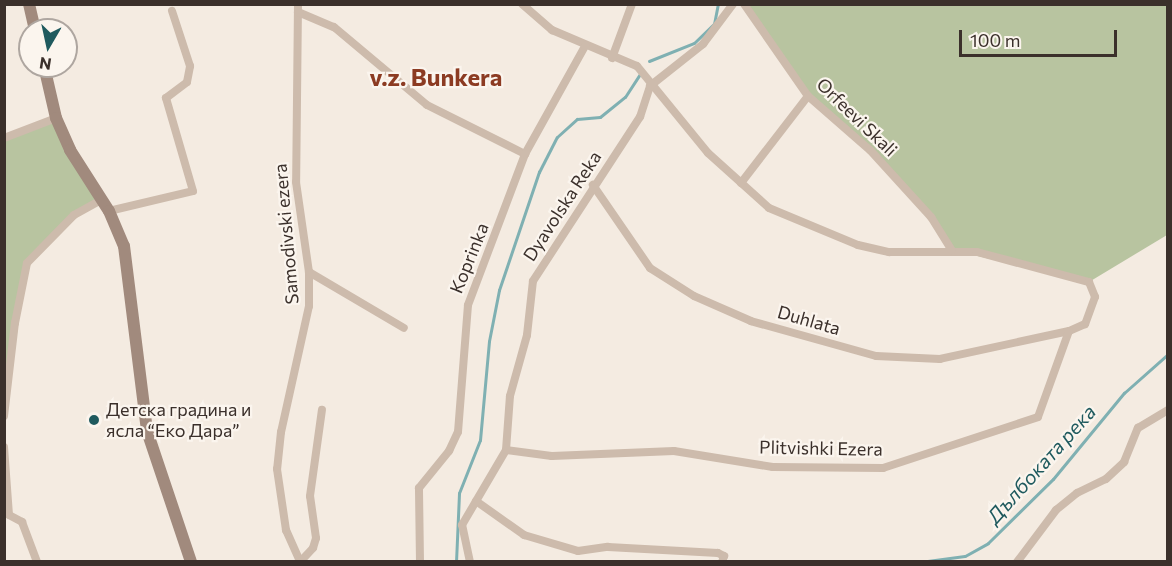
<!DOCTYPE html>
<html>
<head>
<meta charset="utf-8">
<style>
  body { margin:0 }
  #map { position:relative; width:1172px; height:566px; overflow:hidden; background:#f4ebe1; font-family:Commissioner,sans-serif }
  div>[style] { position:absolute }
  .green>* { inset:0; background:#b8c4a0 }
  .stream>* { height:3px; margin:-1.5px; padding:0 1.5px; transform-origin:1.5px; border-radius:1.5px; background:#7fb0b2 }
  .street>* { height:8px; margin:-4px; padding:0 4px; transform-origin:4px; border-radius:4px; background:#cdbbac }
  .secondary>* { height:12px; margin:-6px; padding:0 6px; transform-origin:6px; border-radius:6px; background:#a18a7d }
  .dots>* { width:16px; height:16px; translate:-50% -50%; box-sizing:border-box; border:3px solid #fbf5ee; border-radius:50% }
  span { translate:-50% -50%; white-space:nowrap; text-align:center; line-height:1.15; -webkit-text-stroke:4.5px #fbf5ee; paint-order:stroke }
  .street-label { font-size:18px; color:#3b302b }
  .poi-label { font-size:18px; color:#3b302b }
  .left { translate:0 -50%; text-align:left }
  .water-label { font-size:20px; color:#1f5a5e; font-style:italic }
  .district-label { font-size:24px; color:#8c3b22; font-weight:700 }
  .frame { position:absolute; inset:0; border:6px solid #3b302b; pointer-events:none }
  .north { position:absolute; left:18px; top:18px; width:60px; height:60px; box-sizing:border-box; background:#fbf5ee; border:2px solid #aea6a0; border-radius:50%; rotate:189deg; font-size:16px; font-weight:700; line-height:24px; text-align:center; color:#3b302b }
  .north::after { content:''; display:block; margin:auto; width:21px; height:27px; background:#1f5a5e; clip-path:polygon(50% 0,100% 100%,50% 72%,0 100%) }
  .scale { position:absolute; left:959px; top:30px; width:158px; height:27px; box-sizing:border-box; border:3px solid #3b302b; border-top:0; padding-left:8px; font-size:18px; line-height:21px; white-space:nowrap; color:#3b302b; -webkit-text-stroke:4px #fbf5ee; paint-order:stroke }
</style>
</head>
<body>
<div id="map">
  <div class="green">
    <i style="clip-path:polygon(744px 5px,1167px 5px,1167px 235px,1089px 282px,952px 250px,931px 217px,870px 150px,808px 96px)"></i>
    <i style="clip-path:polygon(56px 118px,101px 200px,74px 215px,27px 264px,5px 416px,5px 138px)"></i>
  </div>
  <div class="stream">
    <i style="left:649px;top:61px;width:48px;rotate:-21.8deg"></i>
    <i style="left:694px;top:43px;width:28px;rotate:-44deg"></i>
    <i style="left:714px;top:24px;width:20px;rotate:-79deg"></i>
    <i style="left:456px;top:562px;width:69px;rotate:-87.5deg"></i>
    <i style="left:459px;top:493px;width:57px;rotate:-68.4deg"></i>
    <i style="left:480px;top:440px;width:99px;rotate:-84.8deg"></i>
    <i style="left:489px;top:341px;width:52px;rotate:-78.9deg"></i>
    <i style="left:499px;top:290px;width:125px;rotate:-71.3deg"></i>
    <i style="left:539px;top:172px;width:39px;rotate:-63deg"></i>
    <i style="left:557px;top:137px;width:27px;rotate:-42deg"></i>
    <i style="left:577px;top:119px;width:23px;rotate:-5deg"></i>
    <i style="left:600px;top:117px;width:32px;rotate:-39deg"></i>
    <i style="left:625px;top:97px;width:27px;rotate:-57deg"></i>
    <i style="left:920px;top:562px;width:45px;rotate:-7.6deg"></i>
    <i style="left:965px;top:556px;width:26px;rotate:-29deg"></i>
    <i style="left:988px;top:543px;width:91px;rotate:-44.6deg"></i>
    <i style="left:1053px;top:479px;width:112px;rotate:-50.5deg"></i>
    <i style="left:1124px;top:393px;width:59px;rotate:-41.6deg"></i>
  </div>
  <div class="street">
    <i style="left:298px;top:4px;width:178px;rotate:90.6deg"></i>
    <i style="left:296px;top:182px;width:91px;rotate:81.8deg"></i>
    <i style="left:309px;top:272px;width:34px;rotate:90deg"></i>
    <i style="left:309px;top:306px;width:129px;rotate:102.5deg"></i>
    <i style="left:281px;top:432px;width:37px;rotate:96deg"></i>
    <i style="left:277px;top:469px;width:62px;rotate:81.6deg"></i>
    <i style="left:286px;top:530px;width:35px;rotate:66deg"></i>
    <i style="left:522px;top:4px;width:40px;rotate:41deg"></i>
    <i style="left:552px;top:30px;width:92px;rotate:23deg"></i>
    <i style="left:637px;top:66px;width:112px;rotate:50.8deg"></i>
    <i style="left:708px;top:153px;width:82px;rotate:42deg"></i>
    <i style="left:769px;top:208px;width:96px;rotate:22.6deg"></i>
    <i style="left:858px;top:245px;width:32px;rotate:13deg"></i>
    <i style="left:889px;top:252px;width:88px"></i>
    <i style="left:977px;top:252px;width:116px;rotate:15deg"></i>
    <i style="left:1089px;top:282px;width:16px;rotate:68deg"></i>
    <i style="left:1095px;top:297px;width:29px;rotate:110deg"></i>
    <i style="left:1085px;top:324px;width:17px;rotate:156deg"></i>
    <i style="left:1069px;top:331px;width:132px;rotate:167.8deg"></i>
    <i style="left:940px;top:359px;width:64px;rotate:-177.3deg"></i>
    <i style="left:876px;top:356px;width:130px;rotate:-164.4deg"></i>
    <i style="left:751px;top:321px;width:62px;rotate:-156.3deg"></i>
    <i style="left:694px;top:296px;width:52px;rotate:-147.5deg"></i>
    <i style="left:650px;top:268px;width:101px;rotate:-124.5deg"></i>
    <i style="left:744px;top:4px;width:112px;rotate:55.2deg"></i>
    <i style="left:808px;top:96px;width:82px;rotate:41.1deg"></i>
    <i style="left:870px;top:150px;width:91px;rotate:47.7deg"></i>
    <i style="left:931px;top:217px;width:39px;rotate:58deg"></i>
    <i style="left:298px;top:12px;width:39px;rotate:23deg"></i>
    <i style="left:334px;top:27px;width:121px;rotate:40deg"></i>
    <i style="left:427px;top:105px;width:110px;rotate:26.6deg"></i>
    <i style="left:612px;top:58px;width:58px;rotate:-69.7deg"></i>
    <i style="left:4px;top:138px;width:56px;rotate:-21deg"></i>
    <i style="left:741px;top:183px;width:110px;rotate:-52.4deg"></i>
    <i style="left:109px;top:211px;width:86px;rotate:-13.4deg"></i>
    <i style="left:193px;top:191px;width:97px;rotate:-106.2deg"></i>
    <i style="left:166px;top:98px;width:26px;rotate:-37deg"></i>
    <i style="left:187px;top:82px;width:16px;rotate:-79deg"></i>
    <i style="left:190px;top:66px;width:58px;rotate:-108.1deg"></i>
    <i style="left:309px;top:272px;width:110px;rotate:30.5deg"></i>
    <i style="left:4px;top:416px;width:94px;rotate:-83.3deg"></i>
    <i style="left:15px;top:323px;width:61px;rotate:-78.7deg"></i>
    <i style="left:27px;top:263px;width:67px;rotate:-45.6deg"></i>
    <i style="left:74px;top:215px;width:31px;rotate:-29deg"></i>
    <i style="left:4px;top:447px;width:68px;rotate:85.8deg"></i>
    <i style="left:506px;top:450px;width:46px;rotate:7.4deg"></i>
    <i style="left:552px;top:456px;width:122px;rotate:-2.3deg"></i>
    <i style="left:674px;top:451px;width:100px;rotate:9.2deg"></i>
    <i style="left:773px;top:467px;width:110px;rotate:0.5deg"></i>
    <i style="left:883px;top:468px;width:163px;rotate:-18.2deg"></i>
    <i style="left:1038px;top:417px;width:91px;rotate:-70.2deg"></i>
    <i style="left:476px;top:501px;width:59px;rotate:35.3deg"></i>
    <i style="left:524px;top:535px;width:56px;rotate:16.5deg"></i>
    <i style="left:578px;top:551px;width:30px;rotate:-8deg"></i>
    <i style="left:608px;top:547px;width:110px;rotate:3.1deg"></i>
    <i style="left:718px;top:553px;width:7px;rotate:27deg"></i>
    <i style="left:724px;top:556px;width:6px;rotate:108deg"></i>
    <i style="left:9px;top:515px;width:15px;rotate:28deg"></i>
    <i style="left:22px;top:522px;width:43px;rotate:69.4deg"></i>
    <i style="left:300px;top:562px;width:19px;rotate:-47deg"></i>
    <i style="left:313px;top:548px;width:10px;rotate:-73deg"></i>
    <i style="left:316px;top:538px;width:42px;rotate:-98.1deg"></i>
    <i style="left:310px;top:496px;width:87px;rotate:-82.1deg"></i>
    <i style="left:420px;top:562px;width:74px;rotate:-90.8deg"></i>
    <i style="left:419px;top:488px;width:48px;rotate:-51deg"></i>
    <i style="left:449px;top:451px;width:21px;rotate:-65deg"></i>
    <i style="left:458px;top:432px;width:127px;rotate:-85.5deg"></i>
    <i style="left:468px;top:305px;width:161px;rotate:-69.3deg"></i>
    <i style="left:525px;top:154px;width:124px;rotate:-60.9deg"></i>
    <i style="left:470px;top:562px;width:38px;rotate:-102deg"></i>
    <i style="left:462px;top:525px;width:87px;rotate:-59.6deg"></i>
    <i style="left:506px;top:450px;width:54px;rotate:-85.8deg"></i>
    <i style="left:510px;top:396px;width:63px;rotate:-74.4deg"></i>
    <i style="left:527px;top:335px;width:54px;rotate:-83.7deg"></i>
    <i style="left:533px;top:281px;width:196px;rotate:-56.9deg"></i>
    <i style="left:640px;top:117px;width:33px;rotate:-72deg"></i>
    <i style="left:650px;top:86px;width:68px;rotate:-38.4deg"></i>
    <i style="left:703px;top:44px;width:50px;rotate:-53.1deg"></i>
    <i style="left:1017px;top:562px;width:65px;rotate:-53.1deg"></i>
    <i style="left:1056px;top:510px;width:27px;rotate:-39deg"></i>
    <i style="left:1077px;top:493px;width:32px;rotate:-26deg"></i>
    <i style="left:1106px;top:479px;width:25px;rotate:-43deg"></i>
    <i style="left:1124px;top:462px;width:37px;rotate:-68deg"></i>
    <i style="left:1138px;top:428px;width:35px;rotate:-31deg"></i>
  </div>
  <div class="secondary">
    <i style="left:29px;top:4px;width:27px;rotate:77deg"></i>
    <i style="left:44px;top:66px;width:53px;rotate:77deg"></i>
    <i style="left:56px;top:118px;width:35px;rotate:66deg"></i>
    <i style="left:70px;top:150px;width:72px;rotate:57.4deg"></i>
    <i style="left:109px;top:211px;width:38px;rotate:67deg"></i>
    <i style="left:124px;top:246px;width:186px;rotate:82.9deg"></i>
    <i style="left:147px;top:431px;width:138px;rotate:71.4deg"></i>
  </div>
  <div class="dots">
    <i style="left:94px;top:420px;background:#1f5a5e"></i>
  </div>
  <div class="street-label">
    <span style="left:857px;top:117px;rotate:44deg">Orfeevi Skali</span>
    <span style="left:562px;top:206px;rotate:-57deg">Dyavolska Reka</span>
    <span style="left:286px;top:234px;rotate:-95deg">Samodivski ezera</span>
    <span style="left:469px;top:258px;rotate:-68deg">Koprinka</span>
    <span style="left:809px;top:320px;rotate:16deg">Duhlata</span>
    <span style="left:821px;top:448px;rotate:1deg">Plitvishki Ezera</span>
  </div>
  <div class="poi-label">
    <span class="left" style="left:106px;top:420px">Детска градина и<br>ясла “Еко Дара”</span>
  </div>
  <div class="water-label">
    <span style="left:1041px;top:464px;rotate:-48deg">Дълбоката река</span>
  </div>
  <div class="district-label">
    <span style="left:436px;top:77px">v.z. Bunkera</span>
  </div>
  <div class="frame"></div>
  <div class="north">N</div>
  <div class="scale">100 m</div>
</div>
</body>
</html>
